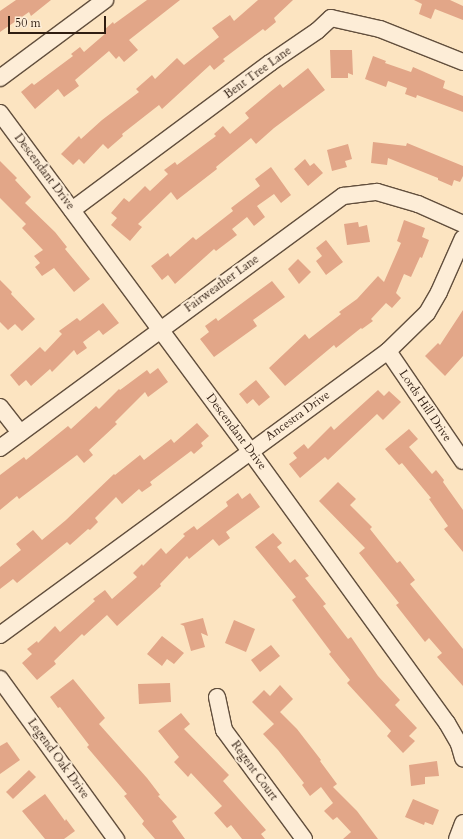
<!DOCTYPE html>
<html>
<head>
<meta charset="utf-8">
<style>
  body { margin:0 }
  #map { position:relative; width:463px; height:839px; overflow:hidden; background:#fce4c1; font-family:Cardo,serif }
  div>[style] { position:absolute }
  .building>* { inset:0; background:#e2a688 }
  .roads { filter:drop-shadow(1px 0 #624f3d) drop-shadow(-1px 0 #624f3d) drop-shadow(0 1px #624f3d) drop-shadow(0 -1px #624f3d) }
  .street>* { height:16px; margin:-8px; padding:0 8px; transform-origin:8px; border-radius:8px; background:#fdedd7 }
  span { translate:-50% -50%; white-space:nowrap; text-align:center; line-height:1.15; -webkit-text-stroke:4px #fdedd7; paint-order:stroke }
  .street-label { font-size:12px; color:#2f1d11 }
  .scale { position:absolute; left:8px; top:16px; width:98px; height:18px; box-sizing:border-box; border:2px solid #2f1d11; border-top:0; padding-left:5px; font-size:12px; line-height:14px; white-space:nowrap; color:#2f1d11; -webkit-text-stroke:3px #fdedd7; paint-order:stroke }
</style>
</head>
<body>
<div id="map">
  <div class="building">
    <i style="clip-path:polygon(16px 0,51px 0,31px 16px,29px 12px,0 32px,0 11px)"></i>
    <i style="clip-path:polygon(147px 0,180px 0,129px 40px,138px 50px,124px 62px,119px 56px,116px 59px,109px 51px,75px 80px,79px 86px,64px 97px,58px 89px,35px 109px,21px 92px,32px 83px,34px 85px,73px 56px,71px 54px,80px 47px,84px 52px,106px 33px,104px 30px,113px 22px,114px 24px)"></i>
    <i style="clip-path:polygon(258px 0,293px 0,274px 18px,276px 22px,265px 31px,263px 29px,223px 59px,225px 61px,214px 70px,210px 65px,162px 109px,159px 105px,122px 134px,123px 136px,108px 149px,103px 144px,84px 164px,79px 159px,73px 165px,61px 154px,79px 136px,81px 139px,102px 120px,139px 92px,136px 89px,152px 75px,155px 79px,177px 58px,184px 65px,219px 37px,212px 28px,230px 15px,234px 21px)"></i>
    <i style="clip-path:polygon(414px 0,450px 0,463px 6px,463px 20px,435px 9px,431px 19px,419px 14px,422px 4px)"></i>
    <i style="clip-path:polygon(330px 50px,352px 50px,353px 75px,348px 73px,348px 78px,331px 78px)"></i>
    <i style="clip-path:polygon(373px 56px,386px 61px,385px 63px,411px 72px,413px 67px,445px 81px,443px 88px,463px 96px,463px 112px,417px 95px,416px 98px,405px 94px,407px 88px,388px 81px,386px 87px,365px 79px)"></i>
    <i style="clip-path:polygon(308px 68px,325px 90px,274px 128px,256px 144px,251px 138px,216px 167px,217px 169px,177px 200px,171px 192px,138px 224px,142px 227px,130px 241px,111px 225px,117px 218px,111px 213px,124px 198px,129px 202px,145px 186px,150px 191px,168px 174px,164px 170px,175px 162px,177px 165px,216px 136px,214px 134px,223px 126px,230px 134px,249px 118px,245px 113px,270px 92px,280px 84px,283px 88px)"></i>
    <i style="clip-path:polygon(373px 142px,406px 146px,407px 143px,463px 166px,463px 176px,460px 182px,454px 180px,452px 186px,438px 180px,438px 178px,388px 158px,387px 165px,371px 163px)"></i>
    <i style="clip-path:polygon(348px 144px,352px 159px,345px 161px,347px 167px,332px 171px,327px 150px)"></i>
    <i style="clip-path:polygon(305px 159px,310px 166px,314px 163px,323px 173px,308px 186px,294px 169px)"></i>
    <i style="clip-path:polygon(0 161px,17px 178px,15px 180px,31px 197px,25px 203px,55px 232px,67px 247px,65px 249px,90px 279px,74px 292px,54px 268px,42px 276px,35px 267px,40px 263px,34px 256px,43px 250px,22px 228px,26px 224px,0 198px)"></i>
    <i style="clip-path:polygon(271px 167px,291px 195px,281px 203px,274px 194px,257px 206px,265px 217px,254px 226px,247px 217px,232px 229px,237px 235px,216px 251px,214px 249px,175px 284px,168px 275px,162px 280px,151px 266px,168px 253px,170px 257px,193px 237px,196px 240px,233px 211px,231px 208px,260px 186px,255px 179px)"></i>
    <i style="clip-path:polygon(404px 220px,425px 228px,422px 237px,429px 240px,422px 258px,420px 257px,411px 277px,404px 274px,396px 293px,401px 298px,392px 308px,386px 303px,371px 319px,373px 321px,362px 329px,361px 328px,336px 348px,334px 345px,285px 386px,269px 368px,305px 334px,309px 339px,341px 314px,339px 312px,357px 299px,378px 276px,384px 282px,401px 243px,397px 241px)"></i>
    <i style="clip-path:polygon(358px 222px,359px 227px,367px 225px,370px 242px,347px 245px,344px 224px)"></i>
    <i style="clip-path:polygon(326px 240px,343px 262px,326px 275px,316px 261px,322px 256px,316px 248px)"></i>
    <i style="clip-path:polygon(298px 259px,311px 272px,299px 284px,288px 269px)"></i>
    <i style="clip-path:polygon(0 280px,12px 292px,11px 294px,35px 319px,22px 331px,15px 324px,8px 330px,0 322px)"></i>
    <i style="clip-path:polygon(272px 281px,285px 297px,253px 320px,257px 326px,214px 357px,200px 339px,209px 332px,205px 326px,216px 318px,218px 321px)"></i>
    <i style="clip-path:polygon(103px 303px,119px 323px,103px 335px,99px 330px,83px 342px,87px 348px,77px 355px,74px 350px,52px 372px,50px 369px,31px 386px,26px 380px,19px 386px,10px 375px,40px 347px,45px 352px,62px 334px,59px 331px,77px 318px,80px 321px)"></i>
    <i style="clip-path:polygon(463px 310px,463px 356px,445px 376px,425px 356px,438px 343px,440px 345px)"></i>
    <i style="clip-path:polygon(158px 368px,168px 382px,148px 397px,145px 392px,115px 422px,117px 424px,89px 450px,93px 455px,84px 463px,77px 455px,19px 499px,17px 496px,0 510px,0 475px,24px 457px,26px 460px,68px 426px,71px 429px,96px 406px,99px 409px,119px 389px,120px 390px,147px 370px,150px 374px)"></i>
    <i style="clip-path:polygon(256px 380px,270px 397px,259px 406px,253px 399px,247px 404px,239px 394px)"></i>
    <i style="clip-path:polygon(378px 390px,384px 396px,389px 391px,401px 402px,383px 420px,377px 414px,328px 460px,325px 457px,300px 478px,289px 464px,297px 458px,293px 453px,304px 444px,308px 449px,331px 426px,334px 430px)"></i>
    <i style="clip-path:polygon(197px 423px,209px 436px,201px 443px,203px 446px,194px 454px,191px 451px,150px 482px,152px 485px,142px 492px,139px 489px,122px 504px,116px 497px,95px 518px,98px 522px,90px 530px,88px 529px,70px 545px,67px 542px,17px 583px,13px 579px,0 589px,0 567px,21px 550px,16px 544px,33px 530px,42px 540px,66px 520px,114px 474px,115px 475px,140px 455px,144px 460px,171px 439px,174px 443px)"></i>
    <i style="clip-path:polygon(409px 429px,418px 439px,409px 447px,432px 474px,436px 470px,444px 480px,443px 482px,463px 510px,463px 552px,444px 529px,448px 526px,429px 499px,431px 498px,402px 463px,399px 465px,385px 449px)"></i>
    <i style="clip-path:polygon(338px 482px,356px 499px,350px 505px,372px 527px,370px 529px,397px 563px,400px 561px,415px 580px,410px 584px,463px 649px,463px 686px,437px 657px,442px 653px,429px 638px,425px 642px,396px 605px,399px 603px,359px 553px,365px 548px,319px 501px)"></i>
    <i style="clip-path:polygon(238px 493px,242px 499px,250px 493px,260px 507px,226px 532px,230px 538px,219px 546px,213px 539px,189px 559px,187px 556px,160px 584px,161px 586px,117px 626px,107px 615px,84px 636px,82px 634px,54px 661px,56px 664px,37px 680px,22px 663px,32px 654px,27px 649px,37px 641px,38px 643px,55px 626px,60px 632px,95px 601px,93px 599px,105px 590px,112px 599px,137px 577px,133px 573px,142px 564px,143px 566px,161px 548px,166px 554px,185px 536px,183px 534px,194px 526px,197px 530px,228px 506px,226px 502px)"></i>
    <i style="clip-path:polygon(273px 533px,282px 543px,277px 547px,290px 563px,295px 559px,309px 576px,305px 578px,326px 604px,323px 606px,348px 639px,351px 637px,378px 676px,400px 700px,395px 705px,417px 728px,409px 736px,415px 741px,403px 753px,387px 736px,391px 731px,347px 683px,350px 680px,329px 654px,331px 652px,292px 600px,296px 597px,255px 547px)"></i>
    <i style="clip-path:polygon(203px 618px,208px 636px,201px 633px,205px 647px,191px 651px,184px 626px,180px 624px)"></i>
    <i style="clip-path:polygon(234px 620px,255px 629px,246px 652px,225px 643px)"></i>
    <i style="clip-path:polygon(162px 636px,184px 653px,174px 664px,167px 659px,162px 666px,147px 654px)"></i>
    <i style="clip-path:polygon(271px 645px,280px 656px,260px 672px,251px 660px)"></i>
    <i style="clip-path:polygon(73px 679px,105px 718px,99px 724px,147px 778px,160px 795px,158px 796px,177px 817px,172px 821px,185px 839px,155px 839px,142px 824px,144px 821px,124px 796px,127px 794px,87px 747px,89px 745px,60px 707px,58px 708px,50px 697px)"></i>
    <i style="clip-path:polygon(170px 683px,171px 702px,139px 704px,138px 684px)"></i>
    <i style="clip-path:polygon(280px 685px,293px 699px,280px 712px,297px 729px,321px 760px,320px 761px,337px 784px,333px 787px,357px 811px,378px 839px,343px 839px,351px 832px,337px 817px,333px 820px,324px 811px,333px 803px,321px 787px,310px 796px,302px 785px,304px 783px,278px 750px,263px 734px,274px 724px,252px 702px,264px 690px,270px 696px)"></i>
    <i style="clip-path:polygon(181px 713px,190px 724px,184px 729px,229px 775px,223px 781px,266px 830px,261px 834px,265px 839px,242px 839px,231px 825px,227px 828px,214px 813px,222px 806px,191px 773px,188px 777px,174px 762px,179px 757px,158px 731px)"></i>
    <i style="clip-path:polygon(7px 742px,20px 760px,0 774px,0 746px)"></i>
    <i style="clip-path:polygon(437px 761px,439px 776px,425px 777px,425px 784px,411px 786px,409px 765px)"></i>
    <i style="clip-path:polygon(29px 770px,36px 777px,13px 799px,6px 792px)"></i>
    <i style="clip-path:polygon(45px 794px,65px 821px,66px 819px,75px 831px,64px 839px,45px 839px,22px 811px)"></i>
    <i style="clip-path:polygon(413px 799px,439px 810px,433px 825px,425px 822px,424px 825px,405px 817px)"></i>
  </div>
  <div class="roads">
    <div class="street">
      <i style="left:0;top:78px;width:131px;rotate:-36.6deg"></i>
      <i style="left:0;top:113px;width:420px;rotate:53.5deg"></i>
      <i style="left:250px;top:451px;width:336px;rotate:54.1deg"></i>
      <i style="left:447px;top:723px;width:24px;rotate:60deg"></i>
      <i style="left:459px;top:744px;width:15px;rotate:74deg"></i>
      <i style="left:72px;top:210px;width:247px;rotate:-36.6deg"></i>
      <i style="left:270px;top:63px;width:57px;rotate:-34.2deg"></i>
      <i style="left:317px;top:31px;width:19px;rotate:-43deg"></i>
      <i style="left:331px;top:18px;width:50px;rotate:12.7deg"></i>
      <i style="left:380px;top:29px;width:89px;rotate:21.7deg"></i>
      <i style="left:388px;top:351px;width:133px;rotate:55.7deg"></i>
      <i style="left:0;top:407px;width:33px;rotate:52deg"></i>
      <i style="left:0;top:448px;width:426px;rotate:-36.3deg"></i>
      <i style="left:343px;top:196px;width:34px;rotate:-7deg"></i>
      <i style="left:377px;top:192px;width:43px;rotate:16.3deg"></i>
      <i style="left:418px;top:204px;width:49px;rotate:24deg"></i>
      <i style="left:0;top:635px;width:481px;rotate:-36.2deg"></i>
      <i style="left:388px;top:351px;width:54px;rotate:-44.3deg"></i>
      <i style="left:427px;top:313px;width:24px;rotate:-60deg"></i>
      <i style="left:439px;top:292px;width:59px;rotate:-66deg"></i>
      <i style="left:0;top:679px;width:198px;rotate:54.1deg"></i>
      <i style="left:217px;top:697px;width:34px;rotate:78deg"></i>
      <i style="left:224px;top:730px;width:135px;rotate:53.7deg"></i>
      <i style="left:457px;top:839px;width:17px;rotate:-69deg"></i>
    </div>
  </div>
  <div class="street-label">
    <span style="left:258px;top:73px;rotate:-36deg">Bent Tree Lane</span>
    <span style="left:44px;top:172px;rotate:53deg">Descendant Drive</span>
    <span style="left:222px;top:284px;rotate:-36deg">Fairweather Lane</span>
    <span style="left:425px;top:406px;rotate:56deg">Lords Hill Drive</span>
    <span style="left:298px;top:416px;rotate:-36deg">Ancestra Drive</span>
    <span style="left:236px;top:432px;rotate:53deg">Descendant Drive</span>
    <span style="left:58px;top:759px;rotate:54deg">Legend Oak Drive</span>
    <span style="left:254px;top:771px;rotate:54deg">Regent Court</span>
  </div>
  <div class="scale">50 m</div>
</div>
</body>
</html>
